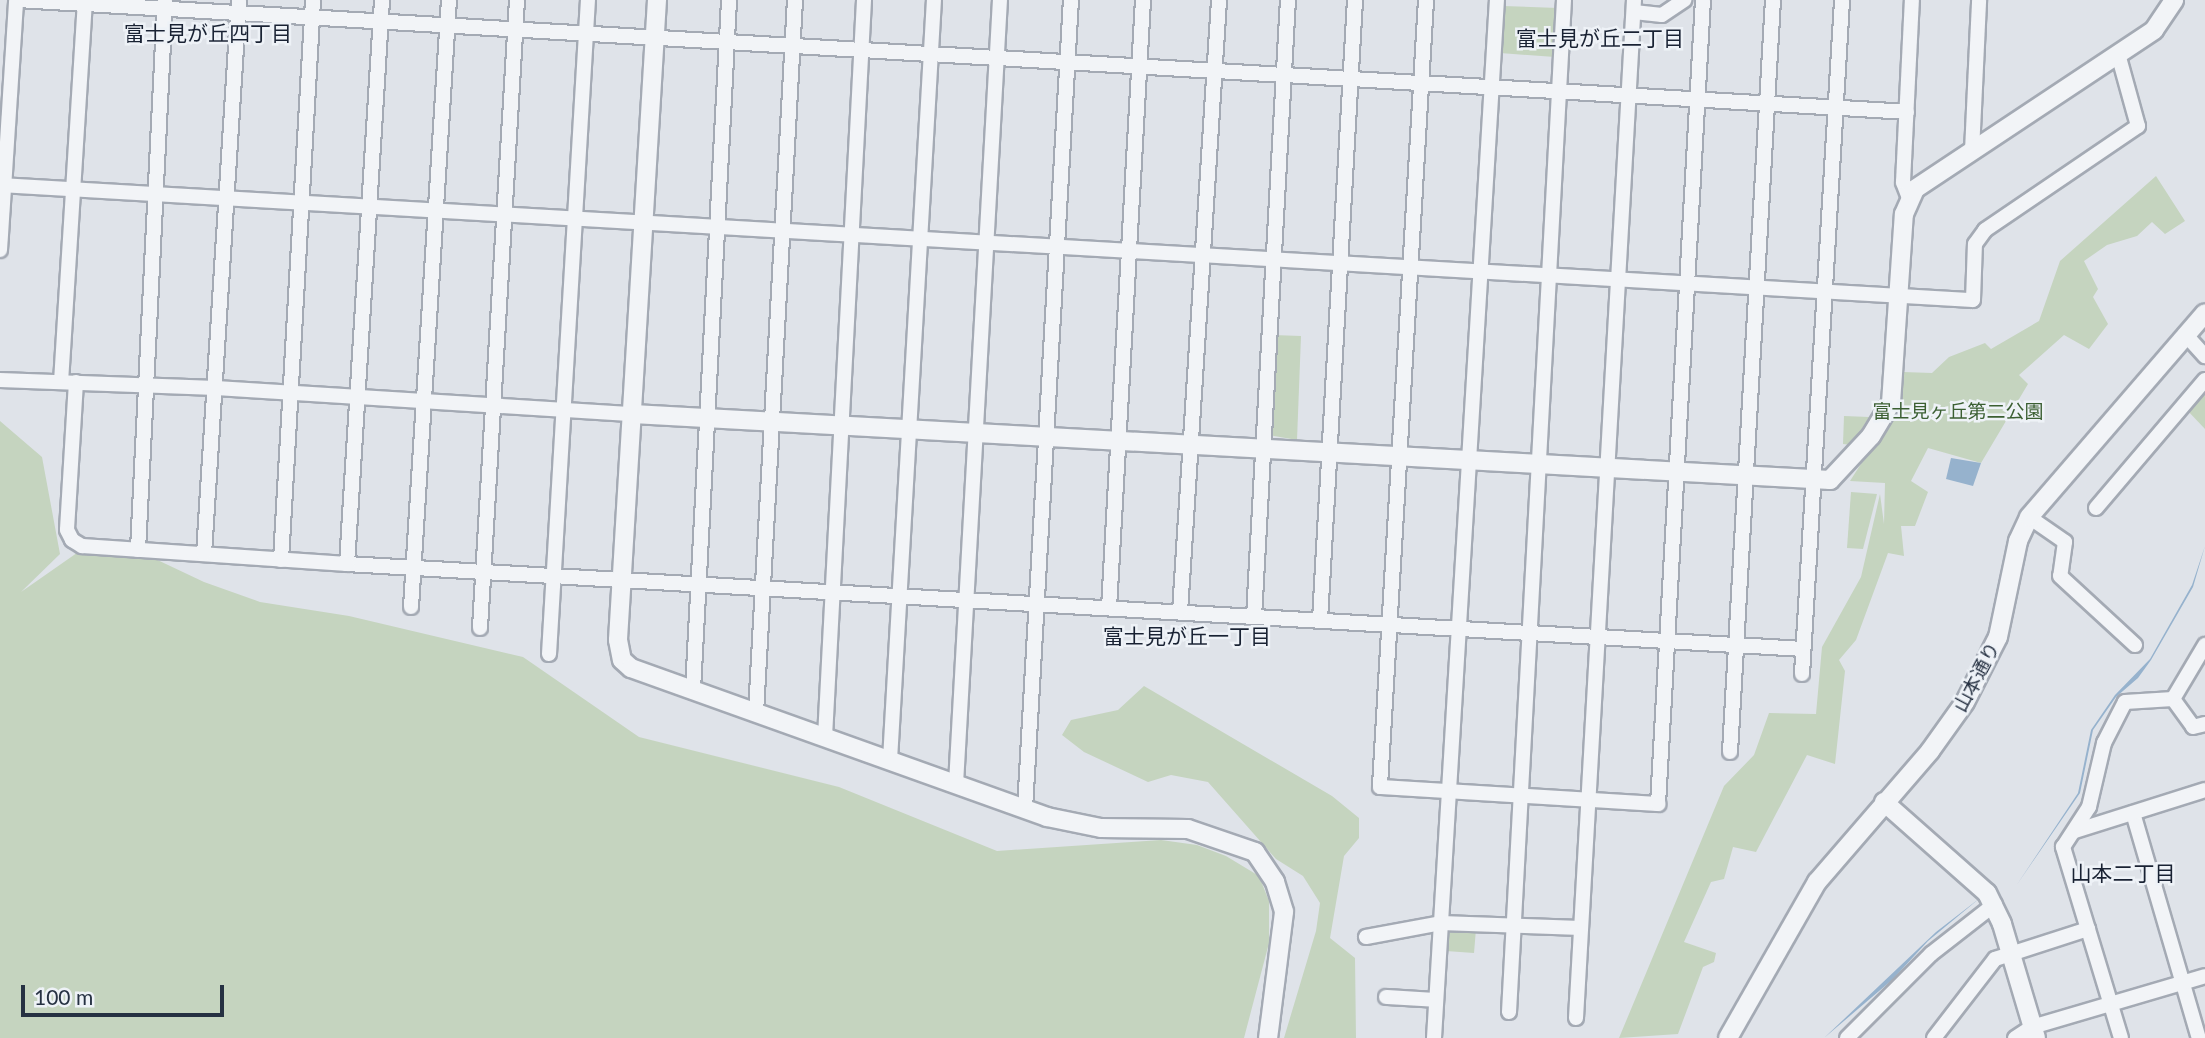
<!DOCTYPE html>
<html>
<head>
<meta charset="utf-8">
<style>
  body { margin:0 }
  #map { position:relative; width:2205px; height:1038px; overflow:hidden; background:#dfe3e9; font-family:Lato,"Noto Sans JP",sans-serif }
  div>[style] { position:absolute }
  .green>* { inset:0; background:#c5d4bf }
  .water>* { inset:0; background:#96b2cd }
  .roads { filter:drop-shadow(2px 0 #a4aab4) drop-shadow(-2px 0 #a4aab4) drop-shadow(0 2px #a4aab4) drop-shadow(0 -2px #a4aab4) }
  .minor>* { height:14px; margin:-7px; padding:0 7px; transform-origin:7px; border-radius:7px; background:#f2f4f7 }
  .tertiary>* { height:18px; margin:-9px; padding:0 9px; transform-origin:9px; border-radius:9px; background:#f2f4f7 }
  span { translate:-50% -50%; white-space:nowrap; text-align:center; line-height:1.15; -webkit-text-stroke:5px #eef2f7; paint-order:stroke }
  .park-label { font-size:19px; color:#3b5f32 }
  .street-label { font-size:19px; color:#263142 }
  .neighbourhood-label { font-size:21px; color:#192233 }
  .scale { position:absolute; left:21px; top:985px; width:203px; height:32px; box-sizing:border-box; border:4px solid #263142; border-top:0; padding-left:9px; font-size:21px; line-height:24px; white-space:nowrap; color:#263142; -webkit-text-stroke:5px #eef2f7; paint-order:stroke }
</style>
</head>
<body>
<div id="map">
  <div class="green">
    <i style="clip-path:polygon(1503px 6px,1558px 8px,1555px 57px,1500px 53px)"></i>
    <i style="clip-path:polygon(2156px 176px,2185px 221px,2165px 234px,2152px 222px,2137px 236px,2107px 245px,2084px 261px,2098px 289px,2093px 297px,2108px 324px,2089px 349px,2064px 335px,2019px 375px,2028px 384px,1981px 463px,1928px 448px,1911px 481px,1928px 492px,1915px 526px,1901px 526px,1904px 556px,1888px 553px,1856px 640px,1839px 660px,1845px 671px,1835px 764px,1807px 755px,1756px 852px,1733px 847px,1724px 879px,1711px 882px,1684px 942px,1716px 953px,1714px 962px,1703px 967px,1678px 1034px,1619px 1038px,1724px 786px,1754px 755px,1769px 713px,1816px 714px,1822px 647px,1861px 577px,1880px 494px,1884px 524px,1885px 483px,1850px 481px,1900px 403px,1903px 372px,1932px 373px,1949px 357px,1985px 343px,1991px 349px,2039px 321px,2060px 261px)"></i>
    <i style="clip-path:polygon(1273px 335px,1301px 336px,1297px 440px,1268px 435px)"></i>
    <i style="clip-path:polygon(2205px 390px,2205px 429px,2186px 409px)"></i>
    <i style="clip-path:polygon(1844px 416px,1869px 417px,1852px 445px,1843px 444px)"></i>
    <i style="clip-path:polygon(0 421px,42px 457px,60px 554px,21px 592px,84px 548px,149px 556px,204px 582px,260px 602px,349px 616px,523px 657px,639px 737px,839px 787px,997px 851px,1161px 840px,1197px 845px,1226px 856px,1259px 876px,1269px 901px,1269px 943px,1244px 1038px,0 1038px)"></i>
    <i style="clip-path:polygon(1851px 492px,1877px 494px,1863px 549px,1847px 548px)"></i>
    <i style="clip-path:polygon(1144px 686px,1332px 796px,1359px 818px,1359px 838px,1344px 856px,1330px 938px,1355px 958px,1356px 1038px,1284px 1038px,1316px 931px,1320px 903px,1303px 876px,1276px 859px,1208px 782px,1171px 775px,1148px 782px,1084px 752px,1062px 735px,1071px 720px,1118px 710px)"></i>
    <i style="clip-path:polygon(1453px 928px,1476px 929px,1474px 953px,1446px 951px,1447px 935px)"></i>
  </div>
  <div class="water">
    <i style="clip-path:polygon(1951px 458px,1981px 463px,1973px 486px,1946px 479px)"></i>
    <i style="clip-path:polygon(2205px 546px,2193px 587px,2151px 660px,2138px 678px,2116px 697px,2093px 730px,2080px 793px,2016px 886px,2078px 793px,2091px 730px,2115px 695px,2150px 659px,2192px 585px)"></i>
    <i style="clip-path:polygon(1980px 898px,1928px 941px,1892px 980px,1824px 1038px,1936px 932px)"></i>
  </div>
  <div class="roads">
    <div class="minor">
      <i style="left:18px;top:0;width:1892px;rotate:3.39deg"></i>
      <i style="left:382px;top:0;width:565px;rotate:93.55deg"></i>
      <i style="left:347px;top:564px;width:1459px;rotate:3.34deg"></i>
      <i style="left:1426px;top:0;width:788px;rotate:93.35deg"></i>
      <i style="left:1380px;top:787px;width:279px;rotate:3.5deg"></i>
      <i style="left:1658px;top:804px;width:805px;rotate:-86.8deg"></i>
      <i style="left:1634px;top:12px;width:28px;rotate:6deg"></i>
      <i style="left:1662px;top:15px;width:27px;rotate:-34deg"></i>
      <i style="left:1972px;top:151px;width:151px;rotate:-87.3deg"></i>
      <i style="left:0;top:185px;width:1976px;rotate:3.34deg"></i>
      <i style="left:1973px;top:300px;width:56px;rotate:-88deg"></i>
      <i style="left:1975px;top:244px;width:17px;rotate:-54deg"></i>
      <i style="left:1985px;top:230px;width:185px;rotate:-34.2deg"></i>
      <i style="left:2138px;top:126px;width:75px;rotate:-105.5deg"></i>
      <i style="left:1909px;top:198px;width:17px;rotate:-111deg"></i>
      <i style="left:1903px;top:182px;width:182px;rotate:-87.2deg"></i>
      <i style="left:0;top:250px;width:251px;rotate:-86.3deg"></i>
      <i style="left:2185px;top:334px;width:30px;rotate:48deg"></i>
      <i style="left:0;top:380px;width:216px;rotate:2.1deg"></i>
      <i style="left:216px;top:388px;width:418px;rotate:3.6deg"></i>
      <i style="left:61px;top:382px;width:383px;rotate:-86.4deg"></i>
      <i style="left:76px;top:382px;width:148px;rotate:93.5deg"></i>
      <i style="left:67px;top:530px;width:11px;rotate:63deg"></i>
      <i style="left:72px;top:540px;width:12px;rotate:31deg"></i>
      <i style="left:82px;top:546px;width:266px;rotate:3.9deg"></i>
      <i style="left:2096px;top:508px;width:168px;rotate:-49.6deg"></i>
      <i style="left:2029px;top:517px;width:44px;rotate:34.8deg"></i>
      <i style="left:2065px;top:542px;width:34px;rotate:98deg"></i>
      <i style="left:2060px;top:576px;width:102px;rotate:42.6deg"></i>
      <i style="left:138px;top:550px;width:550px;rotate:-87.18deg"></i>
      <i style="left:204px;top:554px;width:555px;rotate:-86.39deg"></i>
      <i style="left:281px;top:560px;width:561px;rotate:-86.73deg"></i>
      <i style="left:411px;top:607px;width:608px;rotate:-86.42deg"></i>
      <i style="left:1109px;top:608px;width:609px;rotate:-86.8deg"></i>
      <i style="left:1180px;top:612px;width:613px;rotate:-86.35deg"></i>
      <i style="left:1254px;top:617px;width:618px;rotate:-86.85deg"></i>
      <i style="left:1320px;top:620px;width:621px;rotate:-86.77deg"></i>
      <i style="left:480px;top:628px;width:629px;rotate:-86.63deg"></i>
      <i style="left:549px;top:654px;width:655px;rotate:-86.59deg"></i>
      <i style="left:1802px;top:674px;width:675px;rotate:-86.6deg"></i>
      <i style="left:693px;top:690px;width:691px;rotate:-87.01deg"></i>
      <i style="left:2173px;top:699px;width:34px;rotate:54deg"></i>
      <i style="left:2193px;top:727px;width:12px;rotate:-14deg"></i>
      <i style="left:756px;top:713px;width:714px;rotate:-86.87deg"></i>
      <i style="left:825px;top:737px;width:738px;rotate:-86.97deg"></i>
      <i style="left:1730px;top:752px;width:753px;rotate:-86.73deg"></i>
      <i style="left:890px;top:760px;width:761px;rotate:-86.69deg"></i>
      <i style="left:956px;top:784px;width:785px;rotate:-86.79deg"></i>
      <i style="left:1025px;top:809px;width:810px;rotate:-86.75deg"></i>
      <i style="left:2133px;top:813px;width:234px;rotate:73.7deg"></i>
      <i style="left:2075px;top:831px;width:136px;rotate:-17.5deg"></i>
      <i style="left:1366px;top:937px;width:76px;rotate:-10.6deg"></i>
      <i style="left:1441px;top:923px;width:140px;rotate:2deg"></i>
      <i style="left:1386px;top:997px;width:50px;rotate:3.4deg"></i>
      <i style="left:1509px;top:1012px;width:1013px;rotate:-86.89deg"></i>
      <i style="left:1576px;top:1018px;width:1020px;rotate:-86.74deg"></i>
      <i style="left:1434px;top:1038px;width:1040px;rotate:-86.53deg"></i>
      <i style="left:1847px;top:1038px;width:119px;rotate:-45deg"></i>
      <i style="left:1931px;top:954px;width:81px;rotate:-38deg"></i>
      <i style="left:1934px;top:1038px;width:100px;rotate:-52.3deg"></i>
      <i style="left:1995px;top:959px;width:98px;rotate:-17.9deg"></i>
      <i style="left:2015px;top:1038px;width:20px;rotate:-33deg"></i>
      <i style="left:2032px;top:1027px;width:180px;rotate:-16.4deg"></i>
      <i style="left:2121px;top:1038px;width:200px;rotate:-106.9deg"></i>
      <i style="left:2063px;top:847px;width:48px;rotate:-57deg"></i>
      <i style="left:2089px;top:807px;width:66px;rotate:-76.8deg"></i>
      <i style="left:2104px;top:743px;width:46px;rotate:-62.9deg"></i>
      <i style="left:2125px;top:702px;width:48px;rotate:-3.6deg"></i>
      <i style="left:2173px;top:699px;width:63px;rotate:-59.3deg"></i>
    </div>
    <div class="tertiary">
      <i style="left:657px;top:0;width:641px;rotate:93.49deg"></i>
      <i style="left:618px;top:640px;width:20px;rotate:79deg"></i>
      <i style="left:622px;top:660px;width:12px;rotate:42deg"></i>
      <i style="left:631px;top:668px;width:442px;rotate:19.7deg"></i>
      <i style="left:1047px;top:817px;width:55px;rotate:11.5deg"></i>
      <i style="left:1101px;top:828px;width:87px;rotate:0.7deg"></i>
      <i style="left:1188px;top:829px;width:71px;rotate:18.9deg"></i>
      <i style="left:1255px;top:852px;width:36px;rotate:56deg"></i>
      <i style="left:1275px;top:882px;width:31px;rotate:73deg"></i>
      <i style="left:1284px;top:912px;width:127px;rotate:97.2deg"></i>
      <i style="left:633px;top:414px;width:1199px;rotate:3.16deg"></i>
      <i style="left:1830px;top:480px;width:60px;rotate:-47deg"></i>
      <i style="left:1871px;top:436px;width:39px;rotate:-59deg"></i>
      <i style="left:1891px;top:403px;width:189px;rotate:-86.1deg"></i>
      <i style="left:1904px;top:214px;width:27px;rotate:-66deg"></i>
      <i style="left:1915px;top:189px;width:287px;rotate:-33.6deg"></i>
      <i style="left:2154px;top:30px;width:36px;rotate:-56deg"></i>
      <i style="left:1884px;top:802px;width:137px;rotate:41.5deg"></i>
      <i style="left:1987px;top:893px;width:34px;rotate:64deg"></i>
      <i style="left:2002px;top:924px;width:119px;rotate:73.4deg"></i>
      <i style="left:1728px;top:1038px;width:180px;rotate:-60.3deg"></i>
      <i style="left:1817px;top:882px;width:173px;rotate:-49.2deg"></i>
      <i style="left:1930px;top:751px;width:60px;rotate:-54.5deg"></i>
      <i style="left:1965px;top:702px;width:73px;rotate:-63.1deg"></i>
      <i style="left:1998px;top:637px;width:98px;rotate:-78.2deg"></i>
      <i style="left:2018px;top:541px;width:26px;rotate:-65deg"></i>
      <i style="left:2029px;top:517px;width:269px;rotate:-49.2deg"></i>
    </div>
  </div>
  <div class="park-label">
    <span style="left:1958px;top:411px">富士見ヶ丘第二公園</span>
  </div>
  <div class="street-label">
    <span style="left:1976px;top:677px;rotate:-62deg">山本通り</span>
  </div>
  <div class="neighbourhood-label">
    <span style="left:208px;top:33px">富士見が丘四丁目</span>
    <span style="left:1600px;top:38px">富士見が丘二丁目</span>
    <span style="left:1187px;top:636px">富士見が丘一丁目</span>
    <span style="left:2123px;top:873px">山本二丁目</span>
  </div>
  <div class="scale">100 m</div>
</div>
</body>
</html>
